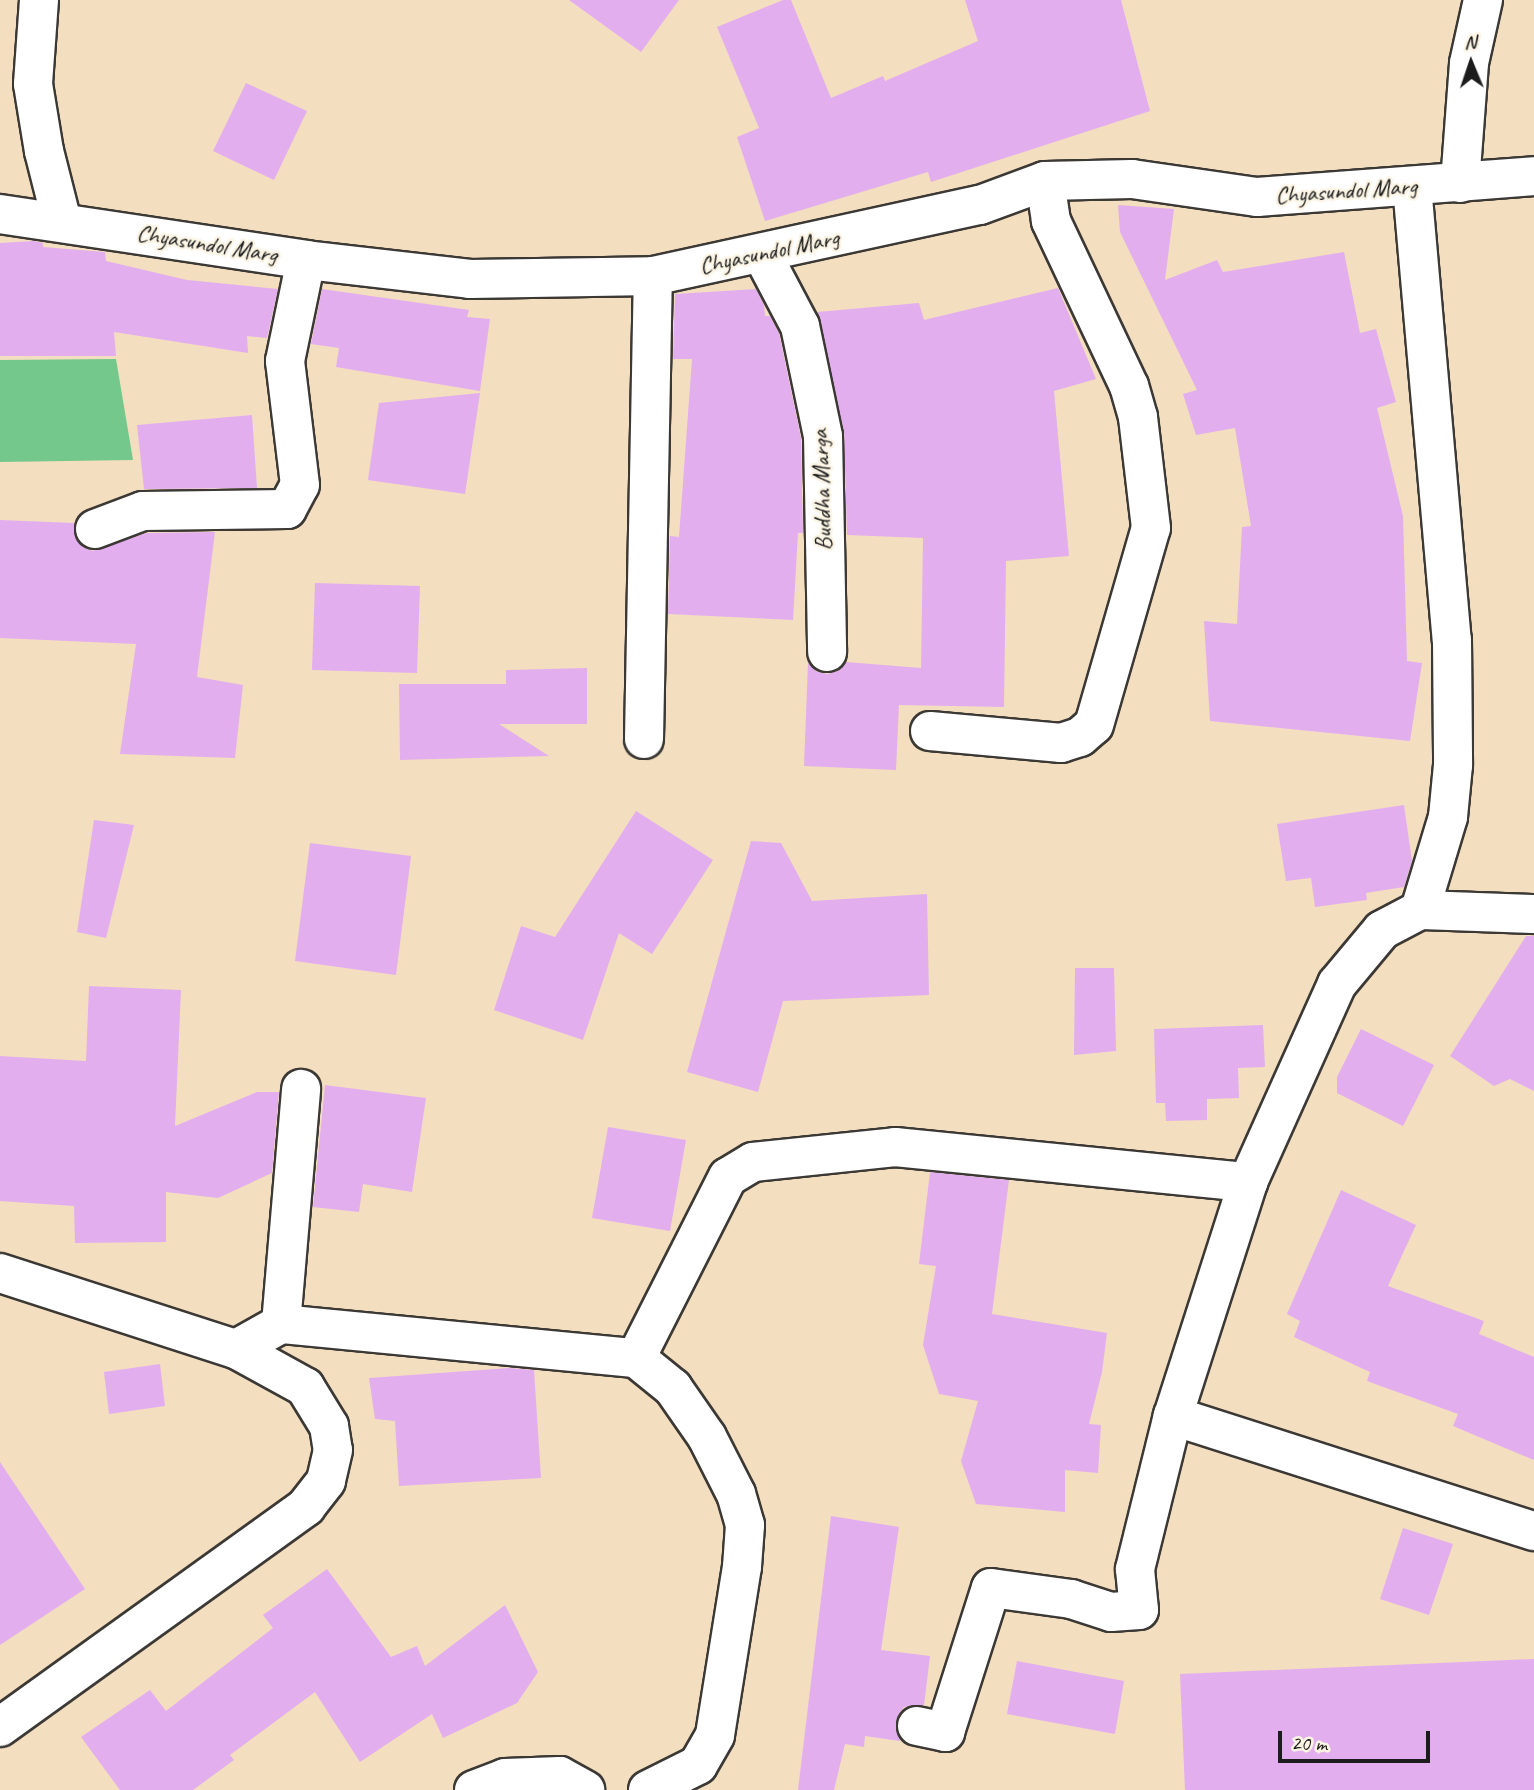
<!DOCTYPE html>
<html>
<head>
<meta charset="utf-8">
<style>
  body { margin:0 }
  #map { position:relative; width:1534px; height:1790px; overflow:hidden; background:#f3dec0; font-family:Caveat,sans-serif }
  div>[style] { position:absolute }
  .green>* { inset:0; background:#74c88c }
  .building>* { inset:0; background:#e3aeee }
  .roads { filter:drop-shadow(2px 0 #3c3935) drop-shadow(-2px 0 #3c3935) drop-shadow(0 2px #3c3935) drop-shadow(0 -2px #3c3935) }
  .minor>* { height:38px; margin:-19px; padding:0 19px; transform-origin:19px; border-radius:19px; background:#fff }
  span { translate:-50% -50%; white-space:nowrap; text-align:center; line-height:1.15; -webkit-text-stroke:5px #fcf5e5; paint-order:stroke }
  .street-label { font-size:24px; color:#1c1c1c }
  .north { position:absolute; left:1436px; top:28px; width:70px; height:70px; -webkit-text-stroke:5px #fcf5e5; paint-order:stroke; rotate:358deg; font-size:19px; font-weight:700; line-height:28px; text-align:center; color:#1c1c1c }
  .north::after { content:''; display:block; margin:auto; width:24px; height:32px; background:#1c1c1c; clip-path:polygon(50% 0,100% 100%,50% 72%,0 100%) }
  .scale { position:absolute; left:1278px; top:1731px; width:152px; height:32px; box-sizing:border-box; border:4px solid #1c1c1c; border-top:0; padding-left:9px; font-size:21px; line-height:24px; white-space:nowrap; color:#1c1c1c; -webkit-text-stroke:5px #fcf5e5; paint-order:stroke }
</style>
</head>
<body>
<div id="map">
  <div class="green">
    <i style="clip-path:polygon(116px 359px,133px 460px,0 462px,0 360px)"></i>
  </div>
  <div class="building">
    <i style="clip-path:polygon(569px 0,679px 0,641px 52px)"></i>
    <i style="clip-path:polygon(783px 0,791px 0,831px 98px,883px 76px,885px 81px,978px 41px,965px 0,1121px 0,1150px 111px,931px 182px,928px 172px,765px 221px,737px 137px,759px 128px,717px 27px)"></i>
    <i style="clip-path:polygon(246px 83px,307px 111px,274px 180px,213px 151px)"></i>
    <i style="clip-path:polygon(1118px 205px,1174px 209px,1165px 280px,1217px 260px,1223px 272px,1344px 252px,1360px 333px,1376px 329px,1396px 402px,1377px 408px,1403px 516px,1407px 661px,1422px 663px,1410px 741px,1210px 721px,1204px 621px,1237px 624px,1242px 527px,1251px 526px,1235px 428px,1196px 435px,1183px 394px,1197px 390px,1120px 232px)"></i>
    <i style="clip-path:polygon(34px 241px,43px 243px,43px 247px,105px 252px,106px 261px,187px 280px,278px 289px,267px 338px,247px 336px,248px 353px,114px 332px,116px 356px,0 356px,0 243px)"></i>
    <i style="clip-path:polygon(1058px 288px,1096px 379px,1054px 391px,1069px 556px,1006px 561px,1004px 707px,899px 705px,896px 770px,804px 766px,808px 663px,816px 671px,827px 674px,838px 671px,846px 662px,921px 668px,923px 538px,847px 535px,844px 432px,817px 312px,919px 303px,924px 320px)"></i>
    <i style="clip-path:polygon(322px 289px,469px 310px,467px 317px,490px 319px,480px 391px,336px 367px,339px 348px,311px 344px)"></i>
    <i style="clip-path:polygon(756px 289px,764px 305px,765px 316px,770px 316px,779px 333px,801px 438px,803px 533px,798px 533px,793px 620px,668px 614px,670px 536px,679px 537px,692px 359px,673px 359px,675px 294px)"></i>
    <i style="clip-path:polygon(480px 393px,465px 494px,368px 480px,379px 403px)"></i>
    <i style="clip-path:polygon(252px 415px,257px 488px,144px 489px,137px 425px)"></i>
    <i style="clip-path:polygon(0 520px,74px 523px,75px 537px,82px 546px,92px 551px,147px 533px,215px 532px,197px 677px,243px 685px,235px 758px,120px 754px,136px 644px,0 638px)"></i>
    <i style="clip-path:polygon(315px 583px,420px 586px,417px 673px,312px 670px)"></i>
    <i style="clip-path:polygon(587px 668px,587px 724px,499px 724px,549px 756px,400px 760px,399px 684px,506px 684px,506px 670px)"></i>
    <i style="clip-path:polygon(1404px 805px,1412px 861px,1404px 887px,1366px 893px,1367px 900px,1315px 907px,1311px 878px,1286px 881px,1277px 824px)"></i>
    <i style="clip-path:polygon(636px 811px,713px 860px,652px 954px,619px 933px,583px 1040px,494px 1010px,521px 926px,555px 937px)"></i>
    <i style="clip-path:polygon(94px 820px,134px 825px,106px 938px,77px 932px)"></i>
    <i style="clip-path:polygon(751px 841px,781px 843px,812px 901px,927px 894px,929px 995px,783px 1001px,758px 1092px,687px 1072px)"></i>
    <i style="clip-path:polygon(310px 843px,411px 856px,396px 975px,295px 961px)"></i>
    <i style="clip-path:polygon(1526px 936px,1534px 936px,1534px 1091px,1510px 1079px,1494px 1086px,1450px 1056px)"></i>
    <i style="clip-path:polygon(1075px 968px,1114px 968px,1116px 1051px,1074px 1055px)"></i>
    <i style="clip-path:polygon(89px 986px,181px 990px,175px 1126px,257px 1092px,279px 1092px,272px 1173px,218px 1198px,166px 1192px,166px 1242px,75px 1243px,74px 1206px,0 1201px,0 1056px,86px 1061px)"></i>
    <i style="clip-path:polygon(1263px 1025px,1265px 1067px,1238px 1068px,1239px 1098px,1207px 1099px,1207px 1120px,1166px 1121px,1165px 1103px,1156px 1103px,1154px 1029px)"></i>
    <i style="clip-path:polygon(1361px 1029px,1434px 1065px,1403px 1126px,1337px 1093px,1337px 1077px)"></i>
    <i style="clip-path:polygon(325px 1085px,426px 1098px,412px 1192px,363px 1184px,359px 1212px,313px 1207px)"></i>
    <i style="clip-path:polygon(608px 1127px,686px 1140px,670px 1231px,592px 1218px)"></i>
    <i style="clip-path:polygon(930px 1172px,1009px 1180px,992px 1314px,1107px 1333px,1102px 1372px,1089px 1424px,1101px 1425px,1098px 1473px,1065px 1470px,1065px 1512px,976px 1504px,961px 1461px,978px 1401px,939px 1394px,923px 1345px,936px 1266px,919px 1264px)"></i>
    <i style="clip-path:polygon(1341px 1190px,1416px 1225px,1388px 1286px,1484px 1321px,1479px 1334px,1534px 1357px,1534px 1460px,1453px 1426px,1458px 1414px,1367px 1381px,1370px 1372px,1294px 1337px,1300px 1321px,1287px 1314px)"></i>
    <i style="clip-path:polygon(160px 1364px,165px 1406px,109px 1414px,104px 1372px)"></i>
    <i style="clip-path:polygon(509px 1368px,534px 1370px,541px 1478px,399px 1486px,395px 1421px,375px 1419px,369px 1378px)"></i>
    <i style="clip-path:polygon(0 1462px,85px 1589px,0 1645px)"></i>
    <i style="clip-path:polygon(831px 1516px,899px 1527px,881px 1650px,930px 1656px,924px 1705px,904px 1707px,900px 1712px,896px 1722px,900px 1741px,865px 1736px,864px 1747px,845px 1744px,834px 1790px,798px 1790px)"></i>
    <i style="clip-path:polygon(1403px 1528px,1453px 1544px,1429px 1615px,1380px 1599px)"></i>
    <i style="clip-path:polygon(327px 1569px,391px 1657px,417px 1646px,425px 1666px,505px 1605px,538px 1672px,517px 1703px,443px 1738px,432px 1714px,360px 1762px,315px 1692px,230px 1755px,234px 1760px,193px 1790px,120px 1790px,81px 1737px,150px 1690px,166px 1711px,273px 1628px,263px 1615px)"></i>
    <i style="clip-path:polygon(1534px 1659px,1534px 1790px,1185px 1790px,1180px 1674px)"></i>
    <i style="clip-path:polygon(1017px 1661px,1124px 1681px,1115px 1734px,1007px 1714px)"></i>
  </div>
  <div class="roads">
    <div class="minor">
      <i style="left:39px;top:0;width:84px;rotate:94.1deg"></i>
      <i style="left:33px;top:84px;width:68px;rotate:80.7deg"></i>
      <i style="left:44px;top:151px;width:73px;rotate:75.8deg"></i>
      <i style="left:1460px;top:183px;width:120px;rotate:-85.7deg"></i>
      <i style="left:1469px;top:63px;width:65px;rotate:-77.5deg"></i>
      <i style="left:1412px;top:186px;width:456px;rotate:85deg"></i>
      <i style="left:1452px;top:640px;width:125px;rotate:89.5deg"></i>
      <i style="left:1453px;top:765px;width:52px;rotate:95.5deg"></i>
      <i style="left:1448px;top:817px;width:97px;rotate:106.8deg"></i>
      <i style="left:1420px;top:910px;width:114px;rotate:2deg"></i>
      <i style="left:0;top:214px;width:309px;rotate:8.5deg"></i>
      <i style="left:306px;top:260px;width:165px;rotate:6.6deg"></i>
      <i style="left:470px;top:279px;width:183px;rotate:-0.9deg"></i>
      <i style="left:653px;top:276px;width:335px;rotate:-12.3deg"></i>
      <i style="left:980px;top:205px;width:69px;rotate:-20.3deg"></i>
      <i style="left:1045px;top:181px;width:87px;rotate:-1.3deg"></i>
      <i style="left:1132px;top:179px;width:126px;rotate:8.2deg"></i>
      <i style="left:1257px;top:197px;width:278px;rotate:-4.3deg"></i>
      <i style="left:762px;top:254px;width:81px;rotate:62.2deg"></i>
      <i style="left:800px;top:326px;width:112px;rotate:78.2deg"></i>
      <i style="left:823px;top:436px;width:216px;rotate:88.9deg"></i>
      <i style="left:95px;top:529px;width:51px;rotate:-20.6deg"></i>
      <i style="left:143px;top:511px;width:144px;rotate:-0.8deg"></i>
      <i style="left:287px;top:509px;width:27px;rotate:-62deg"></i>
      <i style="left:300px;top:485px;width:125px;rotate:-96.9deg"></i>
      <i style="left:285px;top:361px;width:103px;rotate:-78.3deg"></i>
      <i style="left:930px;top:731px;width:132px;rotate:5.2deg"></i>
      <i style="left:1061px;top:743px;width:20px;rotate:-18deg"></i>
      <i style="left:1080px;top:737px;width:18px;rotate:-41deg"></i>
      <i style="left:1094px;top:725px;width:205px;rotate:-73.9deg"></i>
      <i style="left:1151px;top:528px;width:112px;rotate:-96.7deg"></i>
      <i style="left:1138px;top:417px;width:32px;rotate:-106deg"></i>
      <i style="left:1129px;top:386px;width:183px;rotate:-115.3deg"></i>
      <i style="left:1051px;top:221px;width:40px;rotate:-98.5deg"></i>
      <i style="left:644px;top:739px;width:463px;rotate:-88.9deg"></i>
      <i style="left:0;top:1273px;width:248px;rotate:17.9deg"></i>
      <i style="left:236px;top:1349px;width:79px;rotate:28.8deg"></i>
      <i style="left:305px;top:1387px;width:46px;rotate:58.4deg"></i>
      <i style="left:329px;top:1426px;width:24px;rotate:81deg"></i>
      <i style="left:333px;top:1450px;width:32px;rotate:103deg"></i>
      <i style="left:326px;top:1481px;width:33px;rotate:128deg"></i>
      <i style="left:306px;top:1507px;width:377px;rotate:144.3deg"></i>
      <i style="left:281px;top:1324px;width:236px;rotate:-85.1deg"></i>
      <i style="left:236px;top:1349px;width:51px;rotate:-29.1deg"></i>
      <i style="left:281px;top:1324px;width:357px;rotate:5.5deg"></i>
      <i style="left:1173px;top:1416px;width:379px;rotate:17.7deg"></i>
      <i style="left:917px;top:1726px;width:29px;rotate:12deg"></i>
      <i style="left:945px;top:1732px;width:151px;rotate:-72.3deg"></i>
      <i style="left:991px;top:1588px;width:81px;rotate:7.8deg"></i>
      <i style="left:1071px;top:1599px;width:42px;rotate:18deg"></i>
      <i style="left:1111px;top:1612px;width:28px;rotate:-4deg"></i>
      <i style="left:1139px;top:1610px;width:41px;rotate:-95.6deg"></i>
      <i style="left:1135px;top:1569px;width:158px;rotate:-76.1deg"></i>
      <i style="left:1173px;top:1416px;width:246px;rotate:-72.2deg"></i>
      <i style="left:1248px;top:1182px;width:217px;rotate:-65.8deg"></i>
      <i style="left:1337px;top:984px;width:70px;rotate:-50.2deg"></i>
      <i style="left:1382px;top:930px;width:43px;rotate:-27.8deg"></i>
      <i style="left:474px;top:1790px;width:33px;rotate:-21deg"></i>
      <i style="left:505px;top:1778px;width:55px;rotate:-2.1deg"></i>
      <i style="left:560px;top:1776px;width:29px;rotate:29deg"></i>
      <i style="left:648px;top:1790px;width:56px;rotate:-26.6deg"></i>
      <i style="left:698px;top:1765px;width:34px;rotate:-60deg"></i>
      <i style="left:715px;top:1735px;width:170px;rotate:-80.9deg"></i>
      <i style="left:742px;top:1567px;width:42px;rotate:-85.9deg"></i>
      <i style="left:745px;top:1525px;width:32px;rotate:-106deg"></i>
      <i style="left:736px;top:1494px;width:64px;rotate:-117deg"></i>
      <i style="left:707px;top:1437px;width:60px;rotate:-124.8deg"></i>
      <i style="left:673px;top:1388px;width:48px;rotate:-141deg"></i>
      <i style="left:636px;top:1358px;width:203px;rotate:-63.1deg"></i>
      <i style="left:728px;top:1177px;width:29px;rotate:-31deg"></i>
      <i style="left:753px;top:1162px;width:143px;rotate:-6deg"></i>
      <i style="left:895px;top:1147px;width:355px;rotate:5.7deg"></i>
    </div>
  </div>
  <div class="street-label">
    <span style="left:1346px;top:191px;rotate:-4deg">Chyasundol Marg</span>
    <span style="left:207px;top:244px;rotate:9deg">Chyasundol Marg</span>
    <span style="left:769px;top:252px;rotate:-12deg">Chyasundol Marg</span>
    <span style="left:822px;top:490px;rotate:-92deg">Buddha Marga</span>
  </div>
  <div class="north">N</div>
  <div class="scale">20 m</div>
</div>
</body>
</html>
